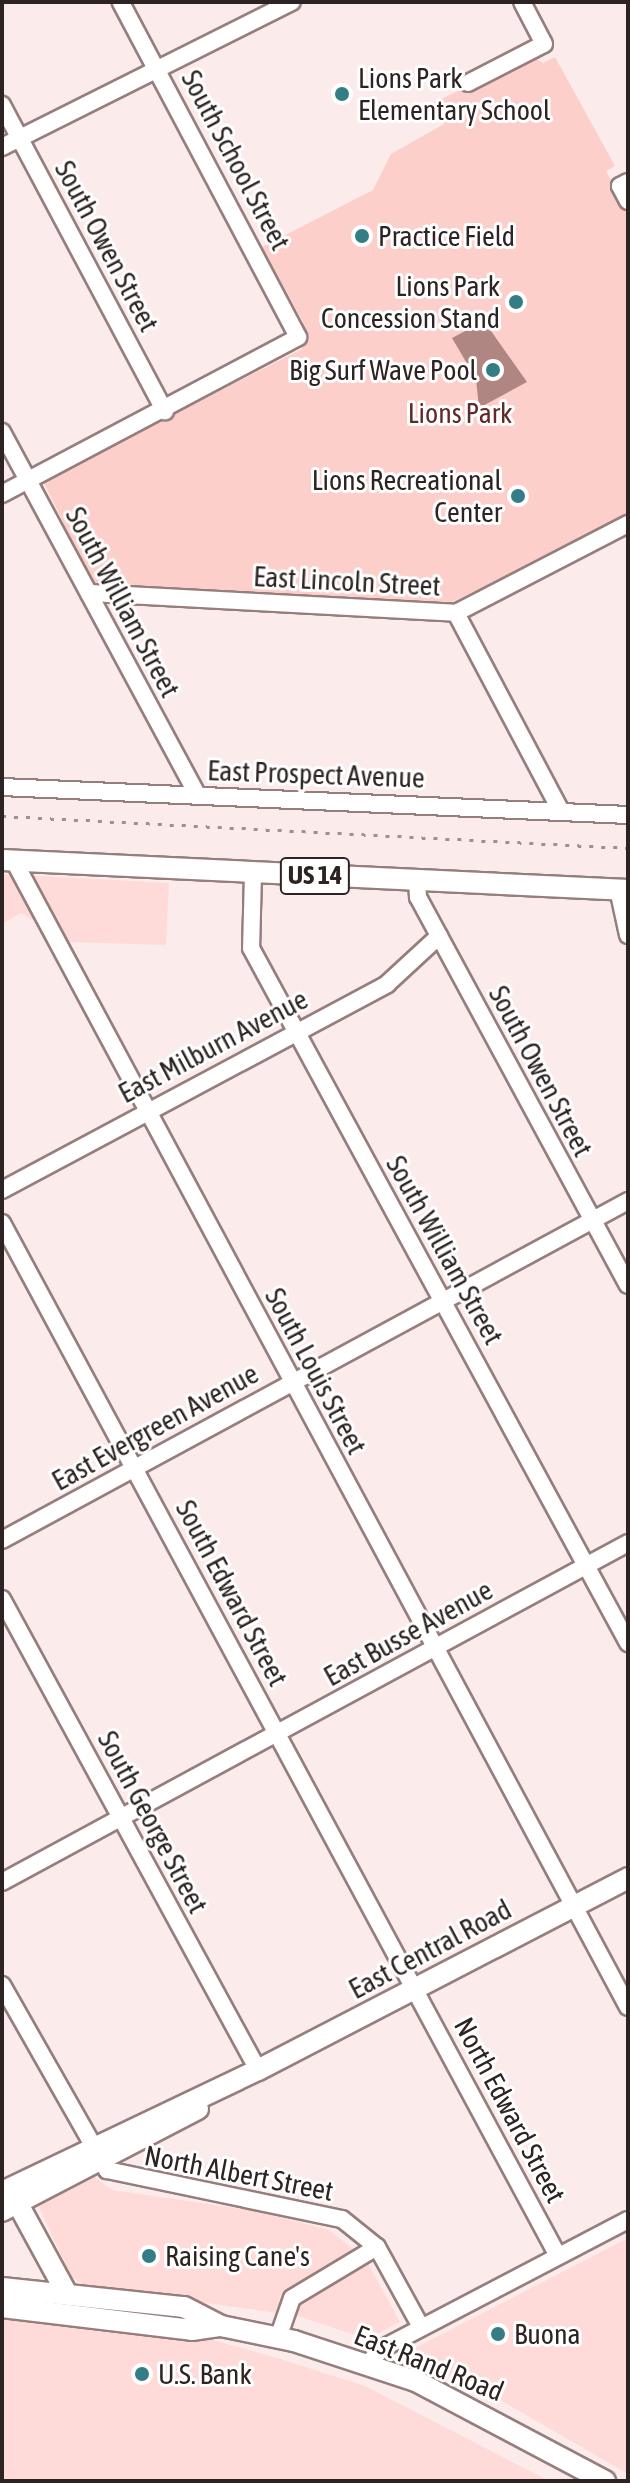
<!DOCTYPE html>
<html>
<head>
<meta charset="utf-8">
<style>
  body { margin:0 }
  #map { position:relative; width:630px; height:2483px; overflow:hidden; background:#fbebea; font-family:"Asap Condensed",sans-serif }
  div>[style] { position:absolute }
  .built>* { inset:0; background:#fedbd8 }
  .green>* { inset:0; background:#fccfcb }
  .water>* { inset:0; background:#b08682 }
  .roads { filter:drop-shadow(2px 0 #957e7c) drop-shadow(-2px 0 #957e7c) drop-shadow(0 2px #957e7c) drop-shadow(0 -2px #957e7c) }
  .minor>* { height:16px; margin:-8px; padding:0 8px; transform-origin:8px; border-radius:8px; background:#fff }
  .major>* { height:20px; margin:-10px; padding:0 10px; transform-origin:10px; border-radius:10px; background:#fff }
  .rail>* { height:3px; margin-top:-1.5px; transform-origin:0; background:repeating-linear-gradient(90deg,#9d9190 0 4px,transparent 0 12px) }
  .dots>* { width:22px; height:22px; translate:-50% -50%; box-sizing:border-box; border:4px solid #fff; border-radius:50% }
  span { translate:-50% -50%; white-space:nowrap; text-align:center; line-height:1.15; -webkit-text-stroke:6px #fff; paint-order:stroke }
  .shield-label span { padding:2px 6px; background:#fff; border:2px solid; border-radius:6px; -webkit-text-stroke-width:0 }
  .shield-label { font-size:26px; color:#2c2322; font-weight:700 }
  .poi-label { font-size:28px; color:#2c2322 }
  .left { translate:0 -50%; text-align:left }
  .right { translate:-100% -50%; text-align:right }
  .street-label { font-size:28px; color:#2c2322 }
  .park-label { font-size:28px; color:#612927 }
  .frame { position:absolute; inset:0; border:4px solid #2c2322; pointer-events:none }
</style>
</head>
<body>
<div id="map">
  <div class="built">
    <i style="clip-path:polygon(2px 874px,169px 883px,166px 945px,69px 942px,21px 913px,2px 924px)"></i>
    <i style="clip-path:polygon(88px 2172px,112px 2190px,256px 2211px,329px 2230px,365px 2258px,400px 2322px,367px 2339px,298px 2316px,83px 2285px,71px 2276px,37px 2203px)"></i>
    <i style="clip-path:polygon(628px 2238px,628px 2474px,488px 2393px,402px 2355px)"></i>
    <i style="clip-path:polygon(2px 2319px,206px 2338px,277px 2358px,365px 2386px,549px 2481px,2px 2481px)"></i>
  </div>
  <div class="green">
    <i style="clip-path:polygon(531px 56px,543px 63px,555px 57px,615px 166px,606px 171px,628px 212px,628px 517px,452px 602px,95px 587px,43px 481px,302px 349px,303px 322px,262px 247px,373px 190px,391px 154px,444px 124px,433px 103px)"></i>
  </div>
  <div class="water">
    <i style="clip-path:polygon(484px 321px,527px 382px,479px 408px,476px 379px,452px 338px)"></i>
  </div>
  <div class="roads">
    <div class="minor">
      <i style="left:468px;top:83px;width:85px;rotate:-27.2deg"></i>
      <i style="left:544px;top:44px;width:47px;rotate:-117.6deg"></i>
      <i style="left:2px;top:105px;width:347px;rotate:62deg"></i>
      <i style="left:2px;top:147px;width:324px;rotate:-26.6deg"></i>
      <i style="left:628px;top:182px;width:9px;rotate:153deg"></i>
      <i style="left:620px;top:186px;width:17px;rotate:62deg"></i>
      <i style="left:2px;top:432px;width:413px;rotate:61.7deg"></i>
      <i style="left:2px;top:494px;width:335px;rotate:-27.9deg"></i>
      <i style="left:298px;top:337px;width:379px;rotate:-117.9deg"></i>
      <i style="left:89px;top:593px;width:368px;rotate:3.1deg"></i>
      <i style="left:456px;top:613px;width:194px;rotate:-27.4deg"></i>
      <i style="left:456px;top:613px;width:224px;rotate:62.1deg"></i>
      <i style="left:2px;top:787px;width:627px;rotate:2.56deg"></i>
      <i style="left:14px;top:861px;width:1300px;rotate:61.82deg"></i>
      <i style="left:253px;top:874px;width:74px;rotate:91.5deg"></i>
      <i style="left:251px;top:948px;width:791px;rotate:61.52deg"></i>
      <i style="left:417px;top:879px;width:18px;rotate:87deg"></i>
      <i style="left:418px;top:897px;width:441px;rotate:61.6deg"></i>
      <i style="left:618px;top:889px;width:47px;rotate:77.7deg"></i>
      <i style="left:2px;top:1190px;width:437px;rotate:-28.1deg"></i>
      <i style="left:387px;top:984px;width:71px;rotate:-42.7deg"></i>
      <i style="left:2px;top:1223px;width:1173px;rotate:61.71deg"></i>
      <i style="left:2px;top:1540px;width:712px;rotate:-28.44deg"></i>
      <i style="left:2px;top:1599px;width:536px;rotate:61.47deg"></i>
      <i style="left:2px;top:1882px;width:712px;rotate:-28.44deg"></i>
      <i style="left:2px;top:1985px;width:213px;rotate:60.4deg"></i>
      <i style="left:107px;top:2170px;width:240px;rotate:11.8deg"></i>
      <i style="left:342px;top:2219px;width:45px;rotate:38.7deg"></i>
      <i style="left:377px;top:2247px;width:91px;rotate:61.2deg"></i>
      <i style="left:278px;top:2338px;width:42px;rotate:-70.7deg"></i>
      <i style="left:292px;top:2298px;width:99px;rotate:-31deg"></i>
      <i style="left:367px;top:2364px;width:23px;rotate:-45deg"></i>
      <i style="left:383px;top:2348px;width:276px;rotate:-27.6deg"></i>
    </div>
    <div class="major">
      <i style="left:2px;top:860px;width:627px;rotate:2.74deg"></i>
      <i style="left:2px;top:2192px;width:284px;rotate:-25.5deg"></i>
      <i style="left:258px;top:2070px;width:417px;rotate:-27.4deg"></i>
      <i style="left:12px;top:2193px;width:115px;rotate:61.4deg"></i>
      <i style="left:2px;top:2211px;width:221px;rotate:-27.5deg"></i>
      <i style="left:2px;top:2288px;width:183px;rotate:6deg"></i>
      <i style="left:184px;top:2307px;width:42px;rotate:27.2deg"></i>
      <i style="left:2px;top:2307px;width:191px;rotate:6.9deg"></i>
      <i style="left:192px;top:2330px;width:29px;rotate:-8deg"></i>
      <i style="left:221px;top:2326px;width:75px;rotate:11.6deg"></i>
      <i style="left:294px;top:2341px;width:128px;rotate:18.2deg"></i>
      <i style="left:416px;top:2381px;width:214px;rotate:27.9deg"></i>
    </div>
  </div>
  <div class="rail">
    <i style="left:2px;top:816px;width:627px;rotate:2.93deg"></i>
  </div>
  <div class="dots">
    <i style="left:342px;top:94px;background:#357d84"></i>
    <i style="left:362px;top:236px;background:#357d84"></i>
    <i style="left:516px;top:302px;background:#357d84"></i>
    <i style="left:493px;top:370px;background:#357d84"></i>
    <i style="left:518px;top:496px;background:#357d84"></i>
    <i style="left:149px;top:2256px;background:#357d84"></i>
    <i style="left:498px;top:2334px;background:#357d84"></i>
    <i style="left:142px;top:2374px;background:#357d84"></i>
  </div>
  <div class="shield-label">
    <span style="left:315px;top:876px">US 14</span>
  </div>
  <div class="poi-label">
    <span class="left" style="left:358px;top:94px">Lions Park<br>Elementary School</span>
    <span class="left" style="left:378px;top:236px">Practice Field</span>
    <span class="right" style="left:500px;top:302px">Lions Park<br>Concession Stand</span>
    <span class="right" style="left:477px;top:370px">Big Surf Wave Pool</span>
    <span class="right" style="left:502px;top:496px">Lions Recreational<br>Center</span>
    <span class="left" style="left:165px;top:2256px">Raising Cane's</span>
    <span class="left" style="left:514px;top:2334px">Buona</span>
    <span class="left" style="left:158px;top:2374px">U.S. Bank</span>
  </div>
  <div class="street-label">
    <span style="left:236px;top:160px;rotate:62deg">South School Street</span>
    <span style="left:107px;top:246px;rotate:62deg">South Owen Street</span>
    <span style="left:347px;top:581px;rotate:3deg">East Lincoln Street</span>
    <span style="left:123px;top:602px;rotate:62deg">South William Street</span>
    <span style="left:316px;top:774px;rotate:2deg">East Prospect Avenue</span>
    <span style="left:213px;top:1046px;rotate:-28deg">East Milburn Avenue</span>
    <span style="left:541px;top:1071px;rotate:62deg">South Owen Street</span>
    <span style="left:445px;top:1250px;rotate:61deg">South William Street</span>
    <span style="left:316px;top:1371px;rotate:62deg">South Louis Street</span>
    <span style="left:155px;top:1427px;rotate:-29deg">East Evergreen Avenue</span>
    <span style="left:232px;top:1593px;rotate:62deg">South Edward Street</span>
    <span style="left:408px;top:1633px;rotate:-29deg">East Busse Avenue</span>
    <span style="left:153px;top:1822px;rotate:62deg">South George Street</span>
    <span style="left:430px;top:1949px;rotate:-28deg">East Central Road</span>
    <span style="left:510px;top:2110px;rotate:62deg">North Edward Street</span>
    <span style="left:239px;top:2173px;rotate:11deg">North Albert Street</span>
    <span style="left:429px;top:2363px;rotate:22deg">East Rand Road</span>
  </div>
  <div class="park-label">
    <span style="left:460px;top:413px">Lions Park</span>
  </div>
  <div class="frame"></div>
</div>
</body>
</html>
